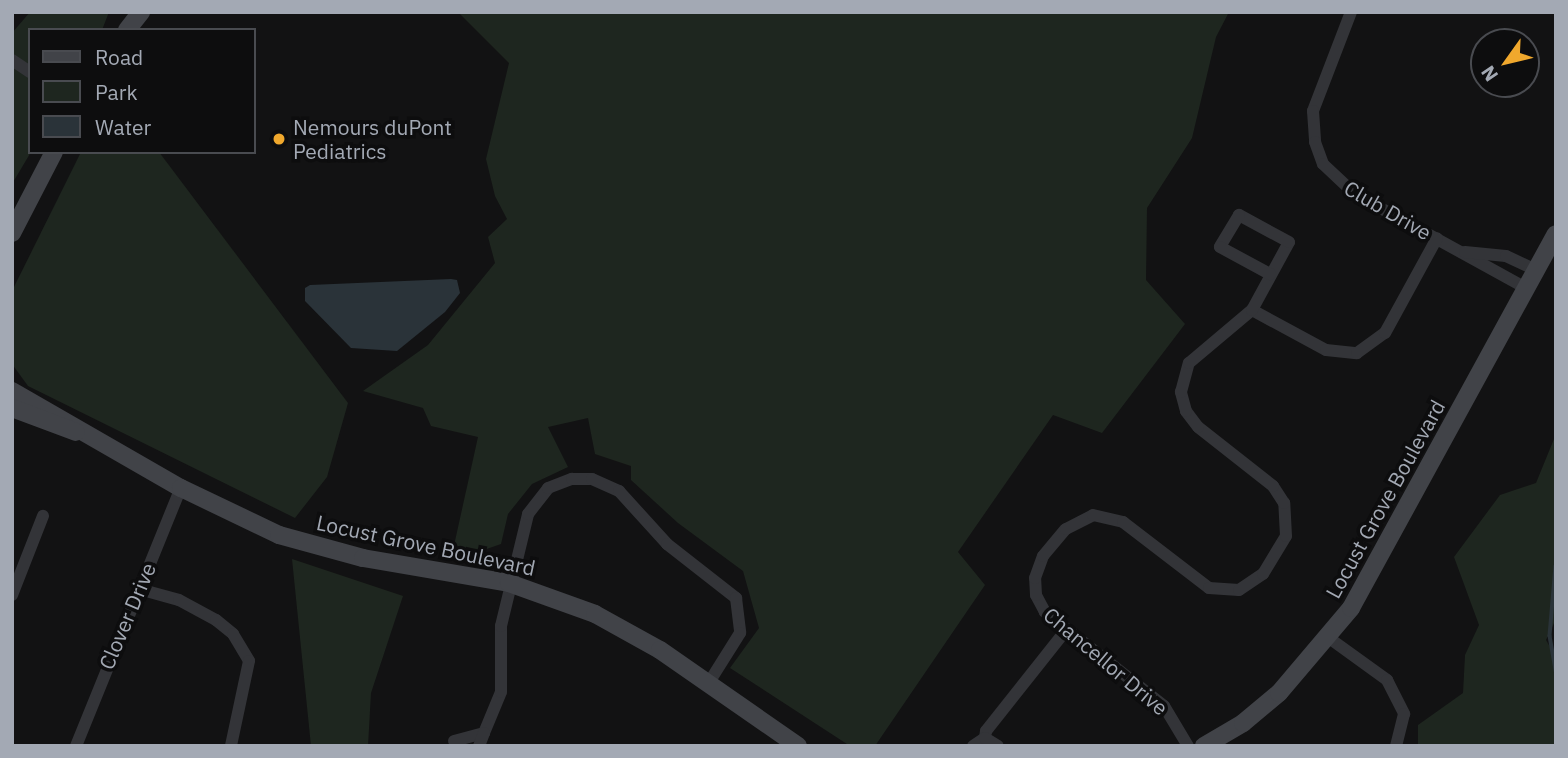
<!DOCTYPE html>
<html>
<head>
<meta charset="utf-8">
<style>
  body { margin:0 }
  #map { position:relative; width:1568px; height:758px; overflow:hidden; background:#121213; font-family:"IBM Plex Sans",sans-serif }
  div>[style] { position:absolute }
  .green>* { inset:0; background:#1e261f }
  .water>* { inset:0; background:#2a3339 }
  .stream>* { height:3.5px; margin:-1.75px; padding:0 1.75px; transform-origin:1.75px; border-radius:1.75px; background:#2a3339 }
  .street>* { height:12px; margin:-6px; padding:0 6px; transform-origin:6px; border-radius:6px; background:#333438 }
  .secondary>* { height:18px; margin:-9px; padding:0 9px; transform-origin:9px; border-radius:9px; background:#414348 }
  .dots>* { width:19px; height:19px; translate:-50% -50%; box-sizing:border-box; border:4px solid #0d0d0e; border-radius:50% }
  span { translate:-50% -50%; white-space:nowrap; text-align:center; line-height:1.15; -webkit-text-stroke:7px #0d0d0e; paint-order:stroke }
  .poi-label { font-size:21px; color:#a3a9b4 }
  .left { translate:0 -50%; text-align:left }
  .street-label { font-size:21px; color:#a3a9b4 }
  .frame { position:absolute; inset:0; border:14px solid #a3a9b4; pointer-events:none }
  .legend { position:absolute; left:28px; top:28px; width:228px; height:126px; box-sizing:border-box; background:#0d0d0e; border:2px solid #494b50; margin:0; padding:9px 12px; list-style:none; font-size:21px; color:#a3a9b4 }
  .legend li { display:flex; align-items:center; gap:14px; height:35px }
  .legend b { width:35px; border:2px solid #494b50 }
  .north { position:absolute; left:1470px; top:28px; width:70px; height:70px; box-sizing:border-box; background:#0d0d0e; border:2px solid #494b50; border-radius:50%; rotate:236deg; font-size:19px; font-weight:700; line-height:28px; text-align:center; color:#a3a9b4 }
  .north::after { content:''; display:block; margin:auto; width:24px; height:32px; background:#f0a82d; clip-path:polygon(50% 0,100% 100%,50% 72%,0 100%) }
</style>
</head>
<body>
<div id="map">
  <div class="green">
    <i style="clip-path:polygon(30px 12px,109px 12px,102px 30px,30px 30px,31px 152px,12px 184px,12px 33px)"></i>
    <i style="clip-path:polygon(458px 12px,1229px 12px,1216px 37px,1192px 138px,1147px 208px,1146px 280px,1185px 324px,1102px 433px,1053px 415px,958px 552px,985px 585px,875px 746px,850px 746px,730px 668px,759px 628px,743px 571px,678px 523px,631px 480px,631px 466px,595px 454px,588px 418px,548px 427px,568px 467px,532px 484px,508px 514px,501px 544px,478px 552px,453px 550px,478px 437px,431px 426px,423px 408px,363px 391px,428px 345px,495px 263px,488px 237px,507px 219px,495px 196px,486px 159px,509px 63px)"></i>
    <i style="clip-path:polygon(81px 152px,159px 152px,348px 403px,327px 477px,295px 518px,28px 386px,12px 364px,12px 291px)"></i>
    <i style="clip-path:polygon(1556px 434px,1556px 619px,1546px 640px,1556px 657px,1556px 746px,1418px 746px,1418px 725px,1463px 693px,1465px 655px,1479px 625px,1454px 557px,1500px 495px,1536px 483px)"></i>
    <i style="clip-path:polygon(292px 559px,403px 596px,371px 693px,368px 746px,311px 746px)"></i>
  </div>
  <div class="water">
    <i style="clip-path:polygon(451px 279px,457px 280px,460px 293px,445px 312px,397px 351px,351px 348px,305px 301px,305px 288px,310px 285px)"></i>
  </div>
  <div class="stream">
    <i style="left:1556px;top:566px;width:70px;rotate:94.9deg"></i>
    <i style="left:1550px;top:636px;width:36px;rotate:80deg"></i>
  </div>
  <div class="street">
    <i style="left:1351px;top:12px;width:106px;rotate:111deg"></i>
    <i style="left:1313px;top:111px;width:31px;rotate:86deg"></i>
    <i style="left:1315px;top:142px;width:23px;rotate:70deg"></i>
    <i style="left:1323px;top:164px;width:44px;rotate:43.2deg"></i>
    <i style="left:1355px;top:194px;width:195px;rotate:28.8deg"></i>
    <i style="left:12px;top:60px;width:22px;rotate:34deg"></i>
    <i style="left:1465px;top:252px;width:41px;rotate:5.6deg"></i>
    <i style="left:1506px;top:256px;width:33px;rotate:25deg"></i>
    <i style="left:1252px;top:310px;width:84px;rotate:28.4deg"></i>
    <i style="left:1326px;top:350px;width:31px;rotate:6deg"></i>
    <i style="left:1357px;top:353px;width:34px;rotate:-36deg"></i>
    <i style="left:1385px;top:333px;width:108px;rotate:-61.3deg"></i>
    <i style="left:139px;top:589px;width:41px;rotate:15.4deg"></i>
    <i style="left:179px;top:600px;width:42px;rotate:28.4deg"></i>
    <i style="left:216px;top:620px;width:22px;rotate:39deg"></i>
    <i style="left:233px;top:634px;width:31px;rotate:59deg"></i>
    <i style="left:249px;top:661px;width:87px;rotate:102deg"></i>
    <i style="left:12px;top:595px;width:85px;rotate:-68.6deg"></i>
    <i style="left:1329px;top:638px;width:72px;rotate:35.9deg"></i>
    <i style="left:1387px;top:680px;width:38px;rotate:63deg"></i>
    <i style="left:1404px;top:714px;width:33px;rotate:104deg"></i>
    <i style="left:484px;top:733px;width:44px;rotate:-67.5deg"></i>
    <i style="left:501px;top:692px;width:66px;rotate:-90deg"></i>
    <i style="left:501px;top:626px;width:115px;rotate:-76.4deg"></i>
    <i style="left:528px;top:514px;width:33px;rotate:-52deg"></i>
    <i style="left:548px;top:488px;width:26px;rotate:-21deg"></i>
    <i style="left:572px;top:479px;width:20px"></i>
    <i style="left:592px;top:479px;width:30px;rotate:24deg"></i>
    <i style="left:619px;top:491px;width:72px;rotate:47.8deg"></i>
    <i style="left:667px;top:544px;width:88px;rotate:38deg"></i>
    <i style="left:736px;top:598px;width:35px;rotate:83deg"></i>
    <i style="left:740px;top:633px;width:60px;rotate:122.1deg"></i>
    <i style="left:985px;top:738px;width:7px;rotate:-82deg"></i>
    <i style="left:986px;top:731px;width:129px;rotate:-51.6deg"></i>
    <i style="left:454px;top:741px;width:31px;rotate:-15deg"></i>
    <i style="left:484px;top:733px;width:14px;rotate:111deg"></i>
    <i style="left:76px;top:746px;width:279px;rotate:-67.9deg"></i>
    <i style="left:973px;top:746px;width:14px;rotate:-34deg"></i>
    <i style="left:985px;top:738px;width:15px;rotate:32deg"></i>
    <i style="left:1188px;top:746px;width:47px;rotate:-121deg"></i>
    <i style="left:1164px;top:706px;width:152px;rotate:-141.7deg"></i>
    <i style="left:1045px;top:612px;width:19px;rotate:-118deg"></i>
    <i style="left:1036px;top:595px;width:17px;rotate:-93deg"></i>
    <i style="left:1035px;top:578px;width:23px;rotate:-70deg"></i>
    <i style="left:1043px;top:556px;width:35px;rotate:-50deg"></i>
    <i style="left:1066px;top:529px;width:30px;rotate:-27deg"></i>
    <i style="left:1093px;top:515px;width:31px;rotate:13deg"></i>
    <i style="left:1123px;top:522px;width:108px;rotate:37.5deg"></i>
    <i style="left:1209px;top:588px;width:30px;rotate:4deg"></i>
    <i style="left:1239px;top:590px;width:29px;rotate:-34deg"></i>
    <i style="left:1263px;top:574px;width:44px;rotate:-58.8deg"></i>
    <i style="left:1286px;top:536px;width:33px;rotate:-93deg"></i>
    <i style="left:1284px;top:503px;width:20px;rotate:-123deg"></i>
    <i style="left:1273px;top:486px;width:95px;rotate:-141.8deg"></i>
    <i style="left:1198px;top:427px;width:20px;rotate:-127deg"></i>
    <i style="left:1186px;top:411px;width:20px;rotate:-105deg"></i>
    <i style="left:1181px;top:392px;width:30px;rotate:-75deg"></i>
    <i style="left:1189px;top:363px;width:82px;rotate:-40.1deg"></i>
    <i style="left:1252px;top:310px;width:77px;rotate:-61.4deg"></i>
    <i style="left:1289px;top:242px;width:57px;rotate:-151.6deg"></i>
    <i style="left:1239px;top:215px;width:37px;rotate:121deg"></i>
    <i style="left:1220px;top:247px;width:57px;rotate:28.4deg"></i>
  </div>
  <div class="secondary">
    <i style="left:127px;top:30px;width:23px;rotate:-52deg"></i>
    <i style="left:12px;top:233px;width:91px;rotate:-62.6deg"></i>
    <i style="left:12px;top:391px;width:195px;rotate:29.9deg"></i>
    <i style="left:181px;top:488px;width:109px;rotate:25.6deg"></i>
    <i style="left:279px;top:535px;width:87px;rotate:15.3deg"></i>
    <i style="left:363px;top:558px;width:148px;rotate:9.7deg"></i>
    <i style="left:509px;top:583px;width:91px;rotate:19.8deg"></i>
    <i style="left:595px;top:614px;width:74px;rotate:29deg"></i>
    <i style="left:660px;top:650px;width:168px;rotate:34.8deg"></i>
    <i style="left:12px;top:408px;width:68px;rotate:20.6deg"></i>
    <i style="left:1204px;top:746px;width:45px;rotate:-30.5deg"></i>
    <i style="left:1243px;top:723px;width:47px;rotate:-39.8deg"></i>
    <i style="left:1279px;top:693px;width:111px;rotate:-49.7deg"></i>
    <i style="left:1351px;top:608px;width:426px;rotate:-61.3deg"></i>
  </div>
  <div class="dots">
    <i style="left:279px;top:139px;background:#f0a82d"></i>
  </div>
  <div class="poi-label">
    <span class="left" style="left:293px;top:139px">Nemours duPont<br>Pediatrics</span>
  </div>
  <div class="street-label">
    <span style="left:1388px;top:210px;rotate:30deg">Club Drive</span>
    <span style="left:1385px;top:499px;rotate:-61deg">Locust Grove Boulevard</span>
    <span style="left:426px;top:545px;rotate:12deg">Locust Grove Boulevard</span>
    <span style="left:127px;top:616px;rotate:-67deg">Clover Drive</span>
    <span style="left:1106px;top:661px;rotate:40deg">Chancellor Drive</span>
  </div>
  <div class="frame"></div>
  <ul class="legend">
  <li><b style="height:9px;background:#414348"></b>Road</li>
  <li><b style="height:19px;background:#1e261f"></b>Park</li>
  <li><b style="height:19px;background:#2a3339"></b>Water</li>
  </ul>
  <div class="north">N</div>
</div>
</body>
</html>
